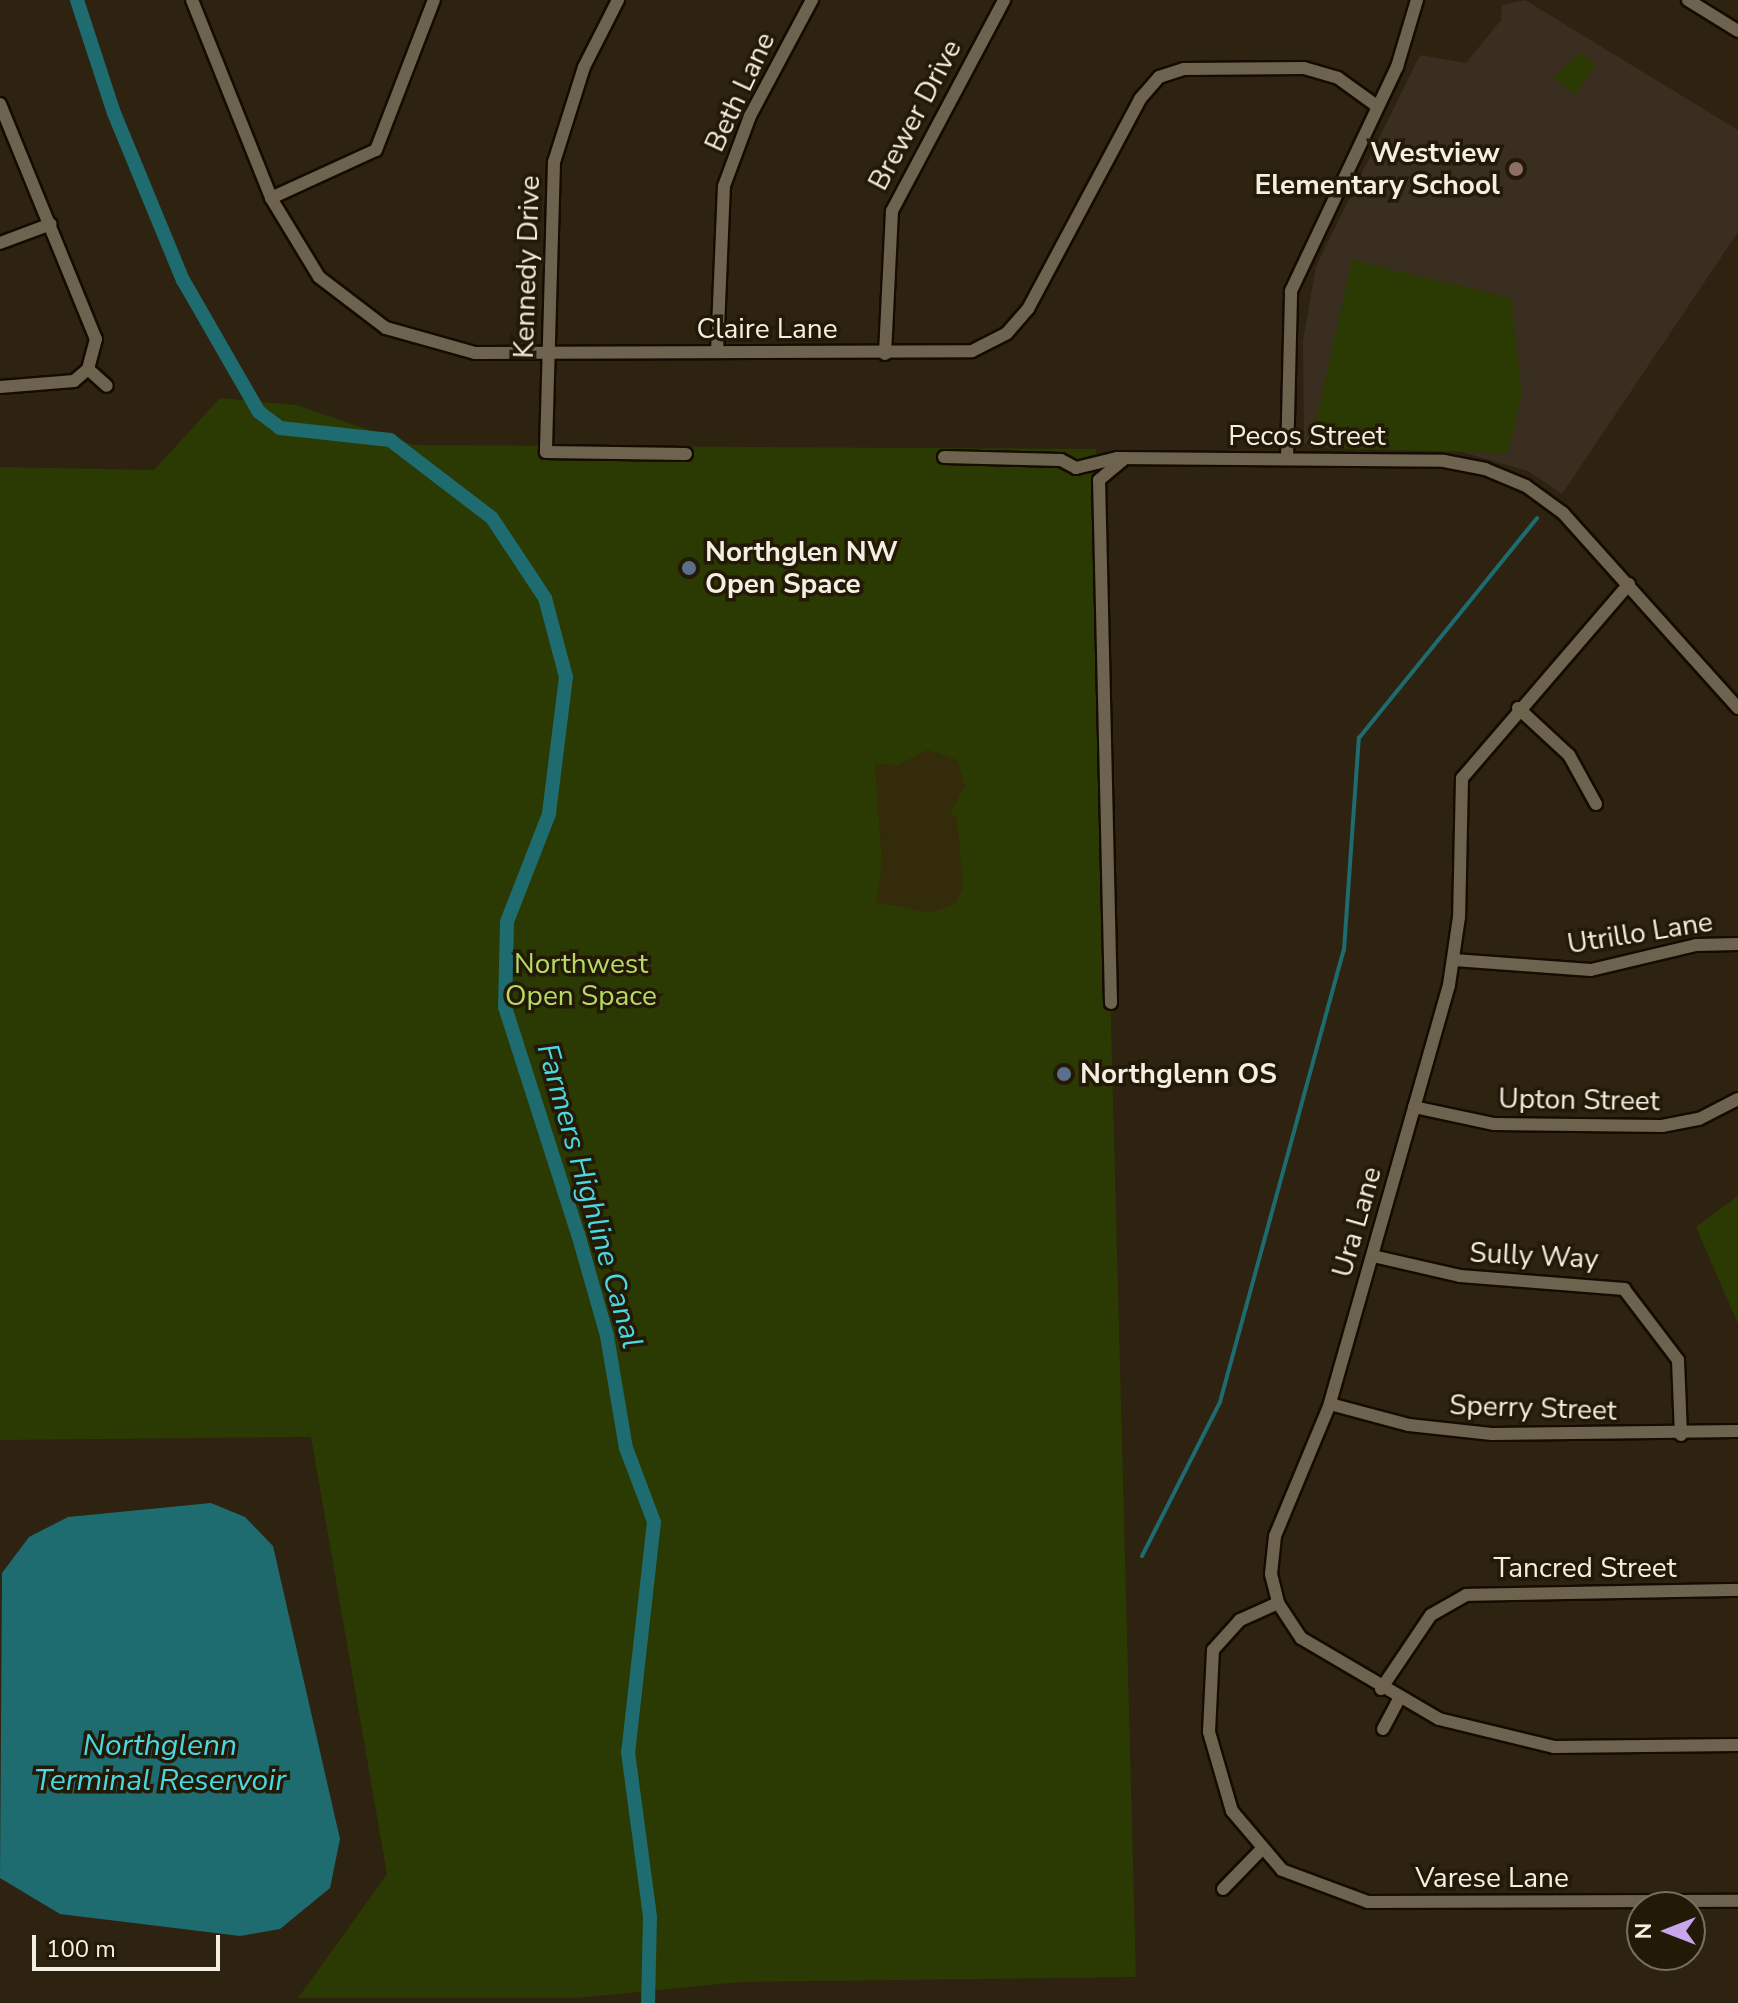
<!DOCTYPE html>
<html>
<head>
<meta charset="utf-8">
<style>
  body { margin:0 }
  #map { position:relative; width:1738px; height:2003px; overflow:hidden; background:#2d2310; font-family:"Nunito Sans",sans-serif }
  div>[style] { position:absolute }
  .education>* { inset:0; background:#392e1f }
  .green>* { inset:0; background:#2b3902 }
  .sand>* { inset:0; background:#342b0a }
  .water>* { inset:0; background:#1e6b70 }
  .stream>* { height:4px; margin:-2px; padding:0 2px; transform-origin:2px; border-radius:2px; background:#1e6b70 }
  .canal>* { height:14px; margin:-7px; padding:0 7px; transform-origin:7px; border-radius:7px; background:#1e6b70 }
  .roads { filter:drop-shadow(2px 0 #150c00) drop-shadow(-2px 0 #150c00) drop-shadow(0 2px #150c00) drop-shadow(0 -2px #150c00) }
  .minor>* { height:12px; margin:-6px; padding:0 6px; transform-origin:6px; border-radius:6px; background:#6e634f }
  .dots>* { width:22px; height:22px; translate:-50% -50%; box-sizing:border-box; border:4px solid #231907; border-radius:50% }
  span { translate:-50% -50%; white-space:nowrap; text-align:center; line-height:1.15; -webkit-text-stroke:7px #231907; paint-order:stroke }
  .street-label { font-size:28px; color:#f5efe3 }
  .poi-label { font-size:28px; color:#f5efe3; font-weight:700 }
  .right { translate:-100% -50%; text-align:right }
  .left { translate:0 -50%; text-align:left }
  .park-label { font-size:28px; color:#b6da64 }
  .water-label { font-size:30px; color:#4ad9e3; font-style:italic }
  .north { position:absolute; left:1626px; top:1891px; width:80px; height:80px; box-sizing:border-box; background:#231907; border:2px solid #776f5f; border-radius:50%; rotate:270deg; font-size:22px; font-weight:700; line-height:32px; text-align:center; color:#f5efe3 }
  .north::after { content:''; display:block; margin:auto; width:28px; height:36px; background:#c9a5ee; clip-path:polygon(50% 0,100% 100%,50% 72%,0 100%) }
  .scale { position:absolute; left:32px; top:1935px; width:188px; height:36px; box-sizing:border-box; border:4px solid #f5efe3; border-top:0; padding-left:10px; font-size:24px; line-height:28px; white-space:nowrap; color:#f5efe3; -webkit-text-stroke:6px #231907; paint-order:stroke }
</style>
</head>
<body>
<div id="map">
  <div class="education">
    <i style="clip-path:polygon(1525px 0,1738px 130px,1738px 232px,1562px 494px,1528px 471px,1448px 448px,1310px 448px,1304px 443px,1303px 341px,1316px 266px,1420px 55px,1466px 63px,1501px 20px,1502px 5px)"></i>
  </div>
  <div class="green">
    <i style="clip-path:polygon(1580px 53px,1595px 64px,1576px 94px,1553px 78px)"></i>
    <i style="clip-path:polygon(1352px 260px,1511px 298px,1522px 392px,1508px 453px,1310px 448px)"></i>
    <i style="clip-path:polygon(220px 398px,296px 405px,414px 445px,1096px 449px,1136px 1977px,741px 1982px,577px 1998px,298px 1998px,387px 1874px,311px 1437px,0 1440px,0 467px,154px 470px)"></i>
    <i style="clip-path:polygon(1738px 1196px,1738px 1324px,1696px 1227px)"></i>
  </div>
  <div class="sand">
    <i style="clip-path:polygon(928px 750px,957px 760px,965px 786px,950px 813px,957px 817px,963px 887px,956px 903px,931px 913px,876px 902px,882px 865px,875px 764px,898px 765px)"></i>
  </div>
  <div class="water">
    <i style="clip-path:polygon(211px 1503px,245px 1517px,273px 1546px,340px 1839px,330px 1888px,280px 1929px,240px 1936px,60px 1914px,0 1878px,2px 1573px,29px 1537px,68px 1517px)"></i>
  </div>
  <div class="stream">
    <i style="left:1142px;top:1556px;width:173px;rotate:-63.1deg"></i>
    <i style="left:1220px;top:1402px;width:469px;rotate:-74.7deg"></i>
    <i style="left:1344px;top:950px;width:213px;rotate:-86deg"></i>
    <i style="left:1359px;top:738px;width:283px;rotate:-51deg"></i>
  </div>
  <div class="canal">
    <i style="left:77px;top:0;width:119px;rotate:71.9deg"></i>
    <i style="left:114px;top:113px;width:181px;rotate:67.6deg"></i>
    <i style="left:183px;top:280px;width:152px;rotate:60.1deg"></i>
    <i style="left:259px;top:412px;width:26px;rotate:37deg"></i>
    <i style="left:280px;top:428px;width:111px;rotate:6.2deg"></i>
    <i style="left:390px;top:440px;width:128px;rotate:37.4deg"></i>
    <i style="left:492px;top:518px;width:96px;rotate:56.5deg"></i>
    <i style="left:545px;top:598px;width:82px;rotate:75.1deg"></i>
    <i style="left:566px;top:677px;width:138px;rotate:97.1deg"></i>
    <i style="left:549px;top:814px;width:116px;rotate:111.3deg"></i>
    <i style="left:507px;top:922px;width:85px;rotate:91.3deg"></i>
    <i style="left:505px;top:1007px;width:238px;rotate:72.2deg"></i>
    <i style="left:578px;top:1234px;width:106px;rotate:74.1deg"></i>
    <i style="left:607px;top:1336px;width:114px;rotate:80.4deg"></i>
    <i style="left:626px;top:1448px;width:79px;rotate:69.3deg"></i>
    <i style="left:654px;top:1522px;width:231px;rotate:96.4deg"></i>
    <i style="left:628px;top:1752px;width:166px;rotate:82.4deg"></i>
    <i style="left:650px;top:1917px;width:86px;rotate:91.3deg"></i>
  </div>
  <div class="roads">
    <div class="minor">
      <i style="left:192px;top:0;width:213px;rotate:68.2deg"></i>
      <i style="left:271px;top:198px;width:92px;rotate:58.7deg"></i>
      <i style="left:319px;top:277px;width:84px;rotate:37.3deg"></i>
      <i style="left:386px;top:328px;width:92px;rotate:15.7deg"></i>
      <i style="left:475px;top:353px;width:497px;rotate:-0.2deg"></i>
      <i style="left:972px;top:351px;width:39px;rotate:-27deg"></i>
      <i style="left:1007px;top:333px;width:32px;rotate:-49deg"></i>
      <i style="left:1028px;top:309px;width:238px;rotate:-61.9deg"></i>
      <i style="left:1140px;top:99px;width:29px;rotate:-49deg"></i>
      <i style="left:1159px;top:77px;width:26px;rotate:-18deg"></i>
      <i style="left:1184px;top:69px;width:120px;rotate:-0.5deg"></i>
      <i style="left:1304px;top:68px;width:35px;rotate:16deg"></i>
      <i style="left:1338px;top:78px;width:49px;rotate:35.9deg"></i>
      <i style="left:618px;top:0;width:75px;rotate:116.9deg"></i>
      <i style="left:584px;top:67px;width:100px;rotate:107.5deg"></i>
      <i style="left:554px;top:162px;width:290px;rotate:91.6deg"></i>
      <i style="left:546px;top:452px;width:140px;rotate:0.8deg"></i>
      <i style="left:1688px;top:0;width:59px;rotate:31.8deg"></i>
      <i style="left:0;top:104px;width:254px;rotate:67.8deg"></i>
      <i style="left:96px;top:339px;width:31px;rotate:105deg"></i>
      <i style="left:88px;top:369px;width:18px;rotate:139deg"></i>
      <i style="left:74px;top:381px;width:74px;rotate:175.4deg"></i>
      <i style="left:271px;top:198px;width:115px;rotate:-24.6deg"></i>
      <i style="left:376px;top:150px;width:161px;rotate:-68.9deg"></i>
      <i style="left:0;top:243px;width:54px;rotate:-20.4deg"></i>
      <i style="left:717px;top:352px;width:166px;rotate:-87.6deg"></i>
      <i style="left:724px;top:186px;width:75px;rotate:-69.6deg"></i>
      <i style="left:750px;top:116px;width:132px;rotate:-61.9deg"></i>
      <i style="left:885px;top:354px;width:143px;rotate:-87.2deg"></i>
      <i style="left:892px;top:211px;width:239px;rotate:-62deg"></i>
      <i style="left:88px;top:369px;width:25px;rotate:42deg"></i>
      <i style="left:944px;top:457px;width:117px;rotate:1.5deg"></i>
      <i style="left:1061px;top:460px;width:17px;rotate:28deg"></i>
      <i style="left:1076px;top:468px;width:42px;rotate:-13.7deg"></i>
      <i style="left:1117px;top:458px;width:327px;rotate:0.5deg"></i>
      <i style="left:1444px;top:461px;width:42px;rotate:11deg"></i>
      <i style="left:1485px;top:469px;width:44px;rotate:22.5deg"></i>
      <i style="left:1526px;top:486px;width:46px;rotate:36.1deg"></i>
      <i style="left:1563px;top:513px;width:262px;rotate:48.1deg"></i>
      <i style="left:1287px;top:459px;width:168px;rotate:-88.6deg"></i>
      <i style="left:1291px;top:291px;width:248px;rotate:-64.7deg"></i>
      <i style="left:1397px;top:67px;width:70px;rotate:-73.4deg"></i>
      <i style="left:1629px;top:584px;width:256px;rotate:130.7deg"></i>
      <i style="left:1462px;top:778px;width:139px;rotate:91.2deg"></i>
      <i style="left:1459px;top:917px;width:69px;rotate:98.4deg"></i>
      <i style="left:1449px;top:985px;width:436px;rotate:105.9deg"></i>
      <i style="left:1330px;top:1404px;width:143px;rotate:112.6deg"></i>
      <i style="left:1275px;top:1536px;width:38px;rotate:96deg"></i>
      <i style="left:1271px;top:1574px;width:30px;rotate:76deg"></i>
      <i style="left:1278px;top:1603px;width:42px;rotate:56.7deg"></i>
      <i style="left:1301px;top:1638px;width:160px;rotate:30.4deg"></i>
      <i style="left:1439px;top:1719px;width:118px;rotate:13.7deg"></i>
      <i style="left:1554px;top:1747px;width:184px;rotate:-0.6deg"></i>
      <i style="left:1518px;top:708px;width:69px;rotate:42.7deg"></i>
      <i style="left:1569px;top:755px;width:56px;rotate:61.1deg"></i>
      <i style="left:1454px;top:960px;width:137px;rotate:4.2deg"></i>
      <i style="left:1591px;top:970px;width:108px;rotate:-13.4deg"></i>
      <i style="left:1696px;top:945px;width:42px;rotate:-1.4deg"></i>
      <i style="left:1111px;top:1003px;width:523px;rotate:-91.31deg"></i>
      <i style="left:1099px;top:480px;width:31px;rotate:-40deg"></i>
      <i style="left:1414px;top:1107px;width:82px;rotate:12deg"></i>
      <i style="left:1494px;top:1124px;width:168px;rotate:0.7deg"></i>
      <i style="left:1662px;top:1126px;width:38px;rotate:-11deg"></i>
      <i style="left:1699px;top:1119px;width:44px;rotate:-27.1deg"></i>
      <i style="left:1373px;top:1256px;width:89px;rotate:12.9deg"></i>
      <i style="left:1460px;top:1276px;width:165px;rotate:4.5deg"></i>
      <i style="left:1624px;top:1289px;width:89px;rotate:52.7deg"></i>
      <i style="left:1678px;top:1360px;width:75px;rotate:87.7deg"></i>
      <i style="left:1330px;top:1404px;width:82px;rotate:14.9deg"></i>
      <i style="left:1409px;top:1425px;width:83px;rotate:6.2deg"></i>
      <i style="left:1492px;top:1434px;width:246px;rotate:-0.7deg"></i>
      <i style="left:1278px;top:1603px;width:42px;rotate:155.9deg"></i>
      <i style="left:1240px;top:1620px;width:40px;rotate:132deg"></i>
      <i style="left:1213px;top:1650px;width:82px;rotate:92.8deg"></i>
      <i style="left:1209px;top:1732px;width:82px;rotate:73.8deg"></i>
      <i style="left:1232px;top:1811px;width:77px;rotate:49.7deg"></i>
      <i style="left:1282px;top:1870px;width:92px;rotate:20.4deg"></i>
      <i style="left:1368px;top:1902px;width:370px;rotate:-0.2deg"></i>
      <i style="left:1381px;top:1689px;width:89px;rotate:-56deg"></i>
      <i style="left:1431px;top:1615px;width:40px;rotate:-29.7deg"></i>
      <i style="left:1466px;top:1595px;width:272px;rotate:-1.1deg"></i>
      <i style="left:1383px;top:1729px;width:34px;rotate:-62deg"></i>
      <i style="left:1223px;top:1889px;width:53px;rotate:-45.8deg"></i>
    </div>
  </div>
  <div class="dots">
    <i style="left:1516px;top:169px;background:#8d6e63"></i>
    <i style="left:689px;top:568px;background:#5c6f8a"></i>
    <i style="left:1064px;top:1074px;background:#5c6f8a"></i>
  </div>
  <div class="street-label">
    <span style="left:740px;top:92px;rotate:-65deg">Beth Lane</span>
    <span style="left:915px;top:115px;rotate:-62deg">Brewer Drive</span>
    <span style="left:527px;top:267px;rotate:-88deg">Kennedy Drive</span>
    <span style="left:767px;top:329px">Claire Lane</span>
    <span style="left:1307px;top:436px">Pecos Street</span>
    <span style="left:1640px;top:933px;rotate:-9deg">Utrillo Lane</span>
    <span style="left:1579px;top:1100px;rotate:1deg">Upton Street</span>
    <span style="left:1357px;top:1222px;rotate:-74deg">Ura Lane</span>
    <span style="left:1534px;top:1256px;rotate:3deg">Sully Way</span>
    <span style="left:1533px;top:1408px;rotate:2deg">Sperry Street</span>
    <span style="left:1585px;top:1568px">Tancred Street</span>
    <span style="left:1492px;top:1878px">Varese Lane</span>
  </div>
  <div class="poi-label">
    <span class="right" style="left:1500px;top:169px">Westview<br>Elementary School</span>
    <span class="left" style="left:705px;top:568px">Northglen NW<br>Open Space</span>
    <span class="left" style="left:1080px;top:1074px">Northglenn OS</span>
  </div>
  <div class="park-label">
    <span style="left:581px;top:980px">Northwest<br>Open Space</span>
  </div>
  <div class="water-label">
    <span style="left:589px;top:1196px;rotate:74deg">Farmers Highline Canal</span>
    <span style="left:160px;top:1763px">Northglenn<br>Terminal Reservoir</span>
  </div>
  <div class="north">N</div>
  <div class="scale">100 m</div>
</div>
</body>
</html>
